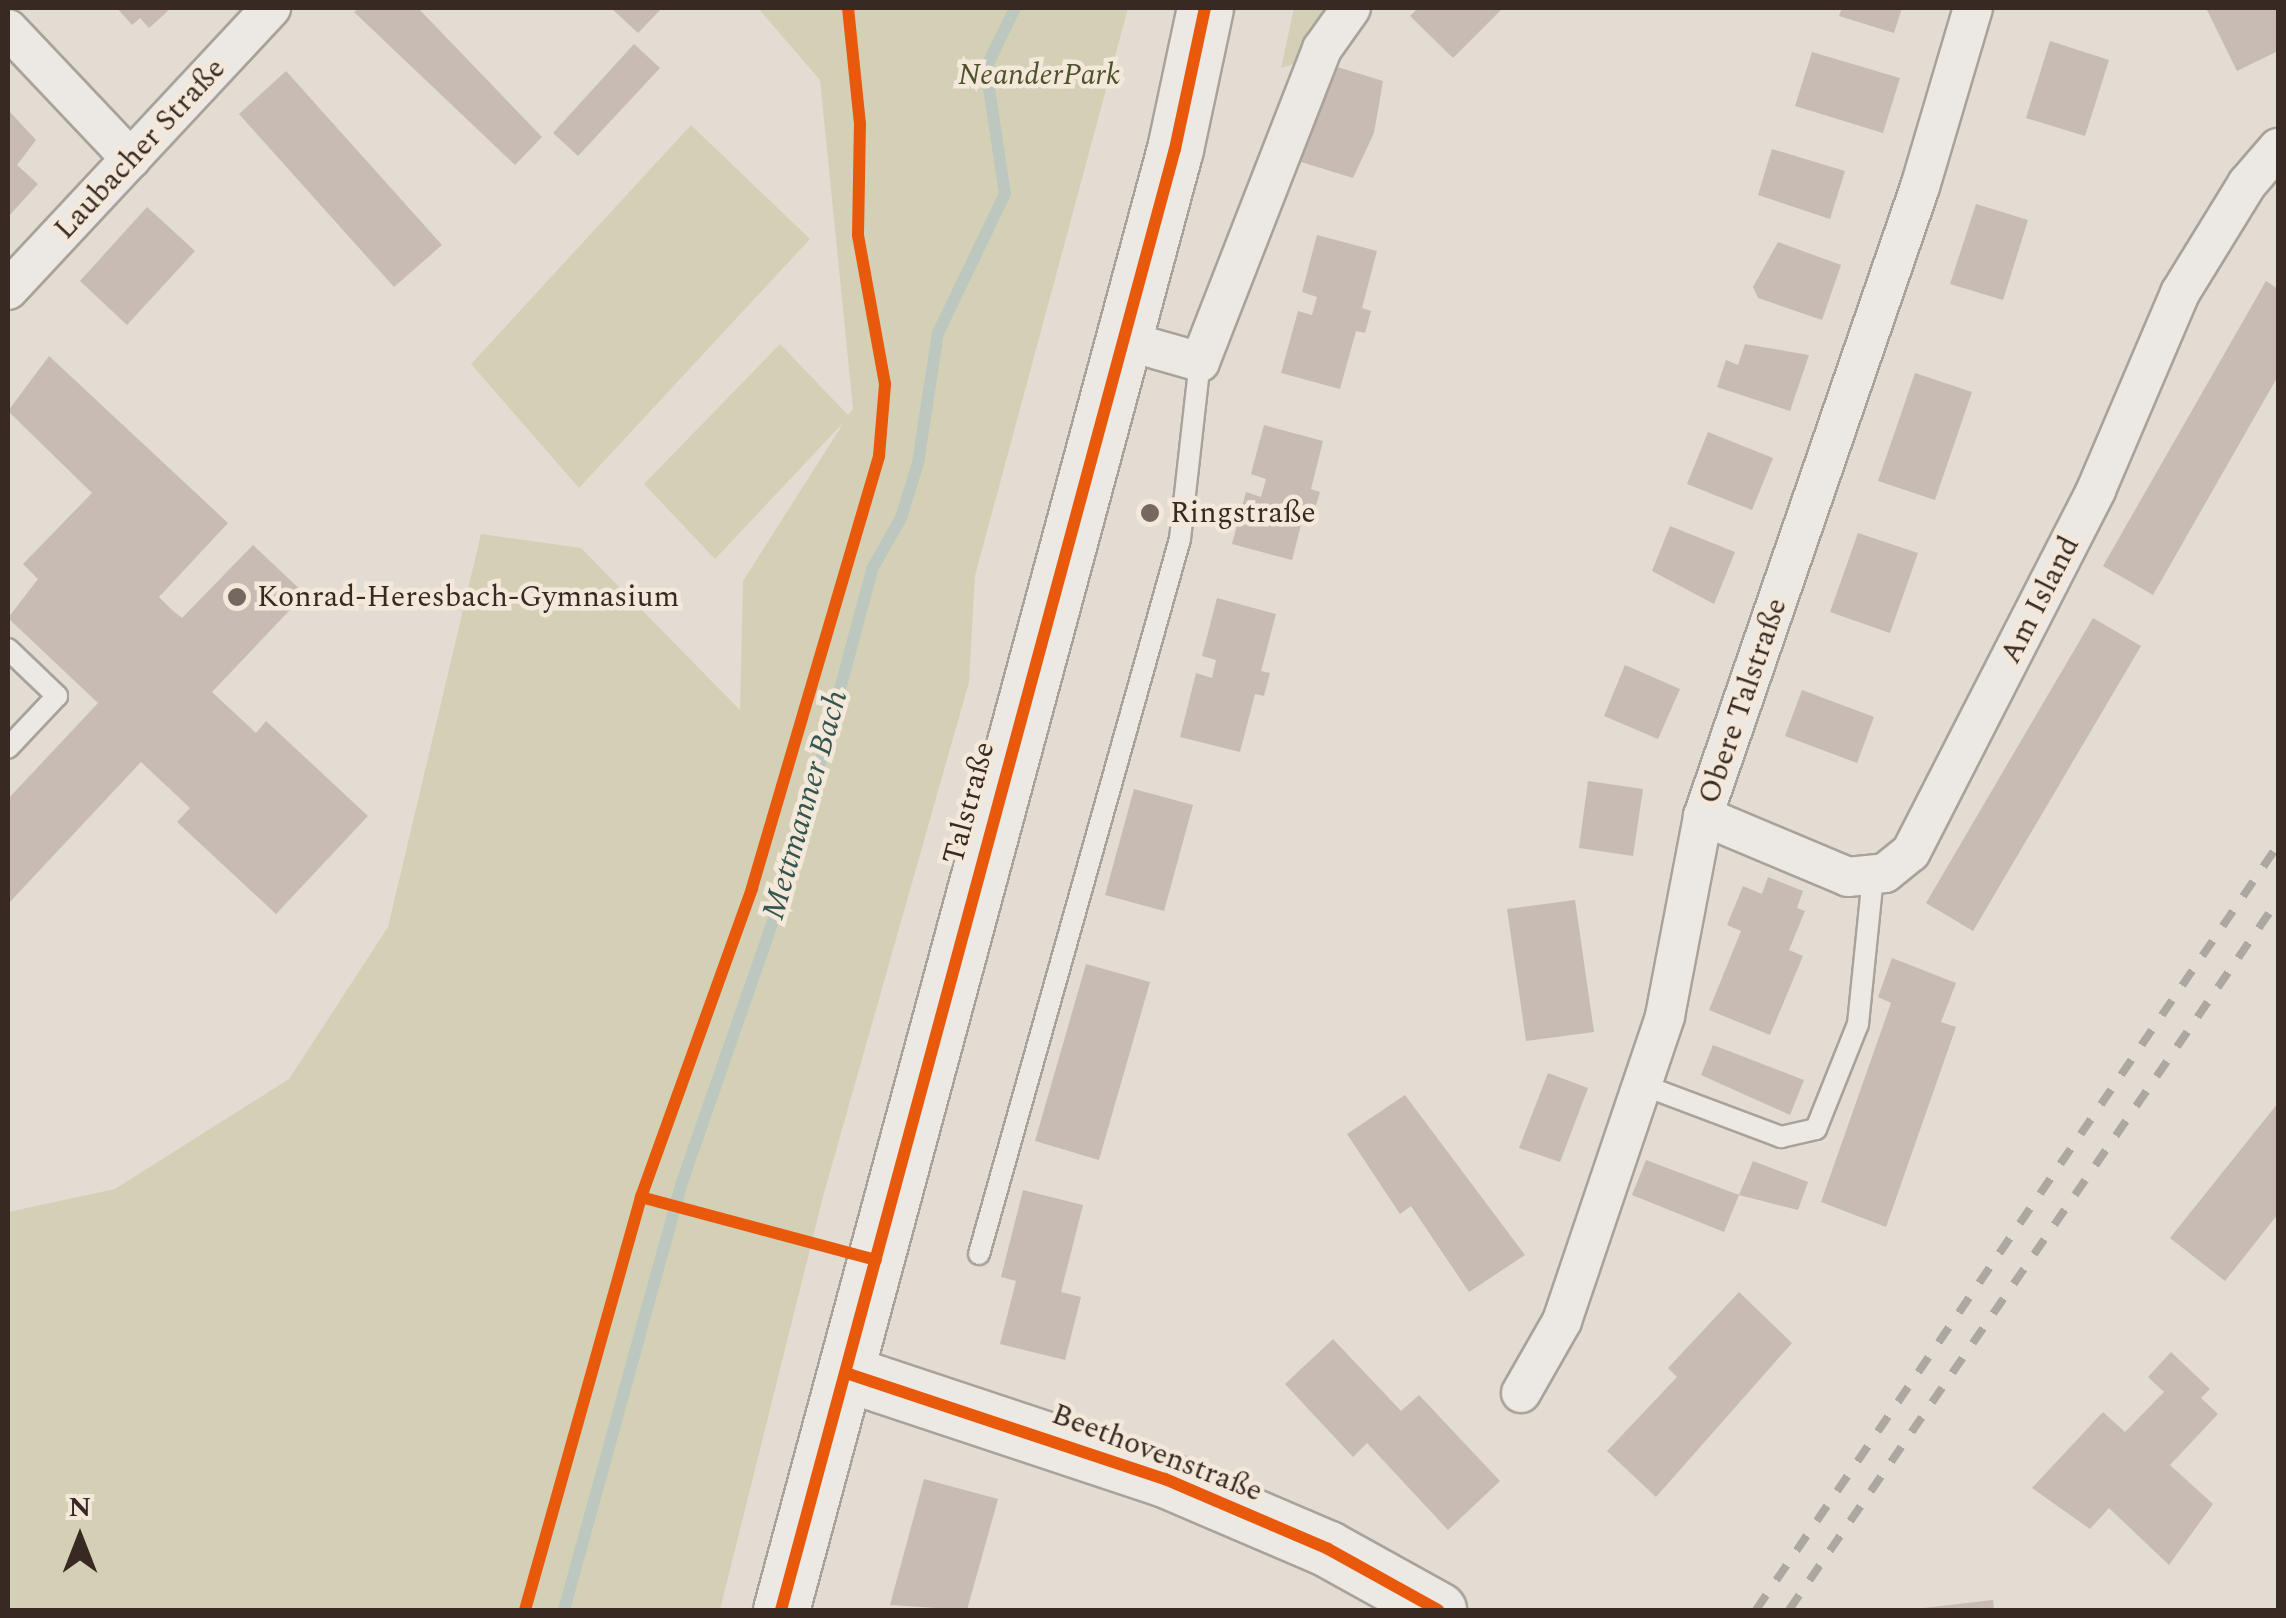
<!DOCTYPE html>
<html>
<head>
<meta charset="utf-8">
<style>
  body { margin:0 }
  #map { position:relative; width:2286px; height:1618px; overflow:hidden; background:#e3dcd2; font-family:Spectral,serif }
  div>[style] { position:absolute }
  .green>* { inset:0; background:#d4d0b6 }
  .stream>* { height:12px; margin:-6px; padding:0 6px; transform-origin:6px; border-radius:6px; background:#bcc8bf }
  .building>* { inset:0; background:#c7bbb3 }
  .roads { filter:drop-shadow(2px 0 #a9a29a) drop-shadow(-2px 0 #a9a29a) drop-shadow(0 2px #a9a29a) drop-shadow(0 -2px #a9a29a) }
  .lane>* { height:20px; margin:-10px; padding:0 10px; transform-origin:10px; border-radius:10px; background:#ece8e3 }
  .street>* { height:38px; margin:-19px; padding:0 19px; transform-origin:19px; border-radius:19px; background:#ece8e3 }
  .secondary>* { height:55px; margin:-27.5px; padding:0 27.5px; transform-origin:27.5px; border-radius:27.5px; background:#ece8e3 }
  .rail>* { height:8px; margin-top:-4px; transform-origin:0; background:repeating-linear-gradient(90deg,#ada7a2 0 18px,transparent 0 36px) }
  .cycleway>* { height:12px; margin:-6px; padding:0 6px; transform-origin:6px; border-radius:6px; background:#e8590c }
  .dots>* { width:28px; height:28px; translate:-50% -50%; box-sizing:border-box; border:5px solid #f3e8da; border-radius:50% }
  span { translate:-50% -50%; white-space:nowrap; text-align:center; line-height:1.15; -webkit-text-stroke:9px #f3e8da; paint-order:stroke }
  .park-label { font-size:30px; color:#4e522c; font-style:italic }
  .street-label { font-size:30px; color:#382a23 }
  .poi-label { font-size:30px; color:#382a23 }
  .left { translate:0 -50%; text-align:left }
  .water-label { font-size:32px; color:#34564f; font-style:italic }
  .frame { position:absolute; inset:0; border:10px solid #382a23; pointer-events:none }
  .north { position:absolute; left:30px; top:1488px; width:100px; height:100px; -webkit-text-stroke:8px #f3e8da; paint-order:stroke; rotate:0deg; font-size:28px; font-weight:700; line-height:40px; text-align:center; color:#382a23 }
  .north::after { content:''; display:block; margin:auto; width:35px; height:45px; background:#382a23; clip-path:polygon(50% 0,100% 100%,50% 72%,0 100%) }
</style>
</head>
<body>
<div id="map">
  <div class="green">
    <i style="clip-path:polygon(758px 8px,1128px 8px,975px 576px,969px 682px,824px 1193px,720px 1610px,8px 1610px,8px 1212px,115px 1189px,289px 1079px,388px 927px,481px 534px,581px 548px,740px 710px,743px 581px,844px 422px,715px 559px,644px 484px,780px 344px,848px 415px,853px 409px,820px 80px)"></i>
    <i style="clip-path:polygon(1294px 8px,1328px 8px,1297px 63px,1281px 68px)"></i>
    <i style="clip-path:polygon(691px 125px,810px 239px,579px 488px,471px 364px)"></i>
  </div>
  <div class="stream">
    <i style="left:564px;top:1610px;width:441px;rotate:-74.6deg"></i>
    <i style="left:681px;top:1185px;width:343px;rotate:-70.8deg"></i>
    <i style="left:794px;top:861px;width:302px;rotate:-75deg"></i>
    <i style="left:872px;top:569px;width:59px;rotate:-60.4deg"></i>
    <i style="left:901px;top:518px;width:58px;rotate:-72.8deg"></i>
    <i style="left:918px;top:463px;width:132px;rotate:-81.3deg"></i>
    <i style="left:938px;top:333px;width:154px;rotate:-64.3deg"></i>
    <i style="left:1005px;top:194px;width:127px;rotate:-98.6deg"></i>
    <i style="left:986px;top:68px;width:67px;rotate:-64.2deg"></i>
  </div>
  <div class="building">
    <i style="clip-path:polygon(117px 8px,165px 8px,168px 11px,149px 28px,140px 18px,132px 25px)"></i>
    <i style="clip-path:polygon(359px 8px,418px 8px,542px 137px,515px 165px,354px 12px)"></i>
    <i style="clip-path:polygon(611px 8px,662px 8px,638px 33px)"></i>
    <i style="clip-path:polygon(1418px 8px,1503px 8px,1453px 58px,1410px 16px)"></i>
    <i style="clip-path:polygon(1842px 8px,1902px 8px,1894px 33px,1839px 16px)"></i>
    <i style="clip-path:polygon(2206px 8px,2278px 8px,2278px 51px,2237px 71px)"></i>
    <i style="clip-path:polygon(2050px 41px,2109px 60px,2085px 136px,2026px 118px)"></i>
    <i style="clip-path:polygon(634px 44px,660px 68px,578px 156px,553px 133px)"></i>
    <i style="clip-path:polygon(1812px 52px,1900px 78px,1883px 133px,1795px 106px)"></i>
    <i style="clip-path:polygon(1331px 65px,1383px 81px,1374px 133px,1353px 178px,1301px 162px)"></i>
    <i style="clip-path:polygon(286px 71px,442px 245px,394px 287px,239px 114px)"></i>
    <i style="clip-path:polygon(8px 110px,36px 140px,17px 165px,38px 184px,8px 217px)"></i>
    <i style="clip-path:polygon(1772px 149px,1845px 171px,1830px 219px,1758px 195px)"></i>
    <i style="clip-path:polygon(1976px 204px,2028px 220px,2003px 300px,1950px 284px)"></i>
    <i style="clip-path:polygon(147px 207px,195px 251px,127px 325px,80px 281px)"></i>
    <i style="clip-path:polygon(1317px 235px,1377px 251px,1362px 308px,1371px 311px,1365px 333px,1356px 331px,1340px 389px,1281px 373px,1298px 311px,1312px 315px,1317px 297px,1302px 292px)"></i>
    <i style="clip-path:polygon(1778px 242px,1841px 265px,1822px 320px,1758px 298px,1753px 287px)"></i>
    <i style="clip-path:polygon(2266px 281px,2278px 289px,2278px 376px,2153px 595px,2103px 566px)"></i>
    <i style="clip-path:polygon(1745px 344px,1809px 355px,1790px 411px,1717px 387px,1726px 360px,1738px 365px)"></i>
    <i style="clip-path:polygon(49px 356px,228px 523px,159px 597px,172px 610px,182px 618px,253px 545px,305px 594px,212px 692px,256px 733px,266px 721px,368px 816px,276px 914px,177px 822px,190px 808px,141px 762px,8px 904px,8px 799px,98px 703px,8px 618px,38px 579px,23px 564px,92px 493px,8px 411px)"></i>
    <i style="clip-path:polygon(1915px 373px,1972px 392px,1935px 500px,1878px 481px)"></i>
    <i style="clip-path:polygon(1264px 425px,1323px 441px,1311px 489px,1320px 492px,1313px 515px,1304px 513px,1292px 560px,1232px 544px,1246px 492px,1261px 497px,1266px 479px,1251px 474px)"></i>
    <i style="clip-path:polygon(1708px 432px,1773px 458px,1752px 510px,1687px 484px)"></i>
    <i style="clip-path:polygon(1670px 526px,1735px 552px,1714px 604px,1652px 571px)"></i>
    <i style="clip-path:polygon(1858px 533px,1918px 553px,1890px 633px,1830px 612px)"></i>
    <i style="clip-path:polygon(1217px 598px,1276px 614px,1261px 671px,1270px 673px,1264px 696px,1255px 694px,1240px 752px,1180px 737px,1196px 673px,1212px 678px,1216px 660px,1202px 656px)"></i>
    <i style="clip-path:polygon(2093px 618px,2141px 646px,1973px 931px,1926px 903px)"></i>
    <i style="clip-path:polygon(1625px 665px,1680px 689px,1658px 739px,1604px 716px)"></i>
    <i style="clip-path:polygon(1802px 690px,1874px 717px,1857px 763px,1785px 736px)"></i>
    <i style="clip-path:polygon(1588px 781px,1643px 789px,1633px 856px,1579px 848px)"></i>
    <i style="clip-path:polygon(1134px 789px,1193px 805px,1164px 911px,1105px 895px)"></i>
    <i style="clip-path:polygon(1768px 877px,1803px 891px,1797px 908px,1805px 911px,1789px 950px,1803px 956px,1770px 1035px,1709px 1010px,1741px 931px,1727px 925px,1743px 886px,1762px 894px)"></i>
    <i style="clip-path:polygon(1575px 900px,1594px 1032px,1526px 1041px,1507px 909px)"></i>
    <i style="clip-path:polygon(1892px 958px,1956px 983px,1941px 1022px,1956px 1027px,1886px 1227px,1821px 1202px,1891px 1003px,1878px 997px)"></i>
    <i style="clip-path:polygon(1086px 964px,1150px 982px,1099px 1160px,1035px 1141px)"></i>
    <i style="clip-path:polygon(1713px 1045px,1804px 1080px,1790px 1115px,1701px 1075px)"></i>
    <i style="clip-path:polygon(1548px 1073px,1588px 1088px,1560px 1162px,1519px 1148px)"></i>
    <i style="clip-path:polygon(1405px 1095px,1525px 1255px,1469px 1292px,1411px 1206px,1400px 1214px,1347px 1134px)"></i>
    <i style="clip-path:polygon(2278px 1103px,2278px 1214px,2225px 1281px,2170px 1238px)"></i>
    <i style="clip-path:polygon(1646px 1160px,1739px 1195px,1724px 1232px,1632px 1195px)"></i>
    <i style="clip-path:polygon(1753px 1161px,1808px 1182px,1798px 1210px,1739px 1195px)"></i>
    <i style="clip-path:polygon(1023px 1190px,1083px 1205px,1061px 1292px,1081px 1297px,1065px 1360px,1000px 1344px,1016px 1281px,1001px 1277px)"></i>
    <i style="clip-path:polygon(1739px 1292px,1792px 1343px,1656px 1497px,1607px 1451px,1677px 1377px,1668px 1368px)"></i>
    <i style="clip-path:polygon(1333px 1339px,1401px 1411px,1419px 1395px,1500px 1481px,1448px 1530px,1367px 1443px,1353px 1457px,1285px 1384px)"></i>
    <i style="clip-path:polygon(2171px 1352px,2210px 1389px,2201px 1398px,2218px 1414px,2170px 1465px,2213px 1504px,2169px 1565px,2109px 1508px,2090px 1529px,2032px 1488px,2103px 1412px,2125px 1432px,2164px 1392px,2148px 1377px)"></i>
    <i style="clip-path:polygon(924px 1479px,998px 1499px,967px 1610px,890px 1605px)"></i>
    <i style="clip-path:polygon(1993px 1600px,1994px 1610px,1924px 1610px,1924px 1608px)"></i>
  </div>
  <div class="roads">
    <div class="lane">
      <i style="left:8px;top:649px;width:68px;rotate:43.8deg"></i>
      <i style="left:57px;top:696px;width:71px;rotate:133.3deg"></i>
      <i style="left:1640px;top:1084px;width:151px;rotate:20.6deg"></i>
      <i style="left:1781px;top:1137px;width:36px;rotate:-13deg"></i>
      <i style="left:1816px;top:1129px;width:113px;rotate:-68.2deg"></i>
      <i style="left:1858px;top:1024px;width:148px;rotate:-84.2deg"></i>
      <i style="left:979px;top:1254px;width:743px;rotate:-74.3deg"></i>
      <i style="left:1180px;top:539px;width:178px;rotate:-83.6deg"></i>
    </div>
    <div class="street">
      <i style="left:8px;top:29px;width:179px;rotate:46.6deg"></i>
      <i style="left:8px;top:290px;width:386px;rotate:-47deg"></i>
      <i style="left:1123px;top:340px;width:80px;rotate:15.9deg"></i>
      <i style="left:1200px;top:362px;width:336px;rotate:-68.7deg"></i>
      <i style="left:1322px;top:49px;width:50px;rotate:-54.7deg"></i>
      <i style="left:1703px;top:816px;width:157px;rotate:22.8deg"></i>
      <i style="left:1848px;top:877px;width:37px;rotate:-6deg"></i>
      <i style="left:1885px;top:873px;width:33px;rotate:-39deg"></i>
      <i style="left:1911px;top:852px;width:407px;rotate:-62.9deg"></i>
      <i style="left:2096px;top:490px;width:214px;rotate:-66.9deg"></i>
      <i style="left:2180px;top:293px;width:128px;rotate:-58.4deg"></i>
      <i style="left:2247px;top:184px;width:48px;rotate:-49.3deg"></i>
      <i style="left:1521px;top:1393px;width:83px;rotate:-60.3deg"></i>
      <i style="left:1562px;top:1321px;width:322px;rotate:-71.3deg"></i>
      <i style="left:1665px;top:1016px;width:204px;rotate:-79.2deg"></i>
      <i style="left:1703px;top:816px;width:665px;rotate:-70.97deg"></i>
      <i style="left:1920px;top:187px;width:187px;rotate:-73.5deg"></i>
    </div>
    <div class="secondary">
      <i style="left:846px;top:1373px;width:336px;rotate:18.4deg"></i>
      <i style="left:1165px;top:1479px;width:177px;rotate:23.2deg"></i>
      <i style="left:1328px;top:1549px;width:126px;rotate:29deg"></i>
      <i style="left:781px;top:1610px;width:1513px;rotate:-74.91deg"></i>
      <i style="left:1175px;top:149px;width:144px;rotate:-78deg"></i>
    </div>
  </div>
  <div class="rail">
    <i style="left:1756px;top:1610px;width:926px;rotate:-55.69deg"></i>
    <i style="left:1789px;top:1610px;width:862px;rotate:-55.44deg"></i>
  </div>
  <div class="cycleway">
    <i style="left:641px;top:1197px;width:243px;rotate:15deg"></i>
    <i style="left:846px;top:1373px;width:336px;rotate:18.4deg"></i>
    <i style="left:1165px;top:1479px;width:177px;rotate:23.2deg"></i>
    <i style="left:1328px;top:1549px;width:126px;rotate:29deg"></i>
    <i style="left:525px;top:1610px;width:429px;rotate:-74.3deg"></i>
    <i style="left:641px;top:1197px;width:328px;rotate:-70.2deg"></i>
    <i style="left:752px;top:888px;width:450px;rotate:-73.6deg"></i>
    <i style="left:879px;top:456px;width:72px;rotate:-85.2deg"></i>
    <i style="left:885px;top:384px;width:151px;rotate:-100.3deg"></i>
    <i style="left:858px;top:235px;width:111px;rotate:-89deg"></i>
    <i style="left:860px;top:124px;width:117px;rotate:-95.9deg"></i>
    <i style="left:781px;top:1610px;width:1513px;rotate:-74.91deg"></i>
    <i style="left:1175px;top:149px;width:144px;rotate:-78deg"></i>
  </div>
  <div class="dots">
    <i style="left:1150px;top:513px;background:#746860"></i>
    <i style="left:237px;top:597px;background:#746860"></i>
  </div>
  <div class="park-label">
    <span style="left:1039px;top:75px">NeanderPark</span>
  </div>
  <div class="street-label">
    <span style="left:140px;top:149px;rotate:-47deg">Laubacher Straße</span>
    <span style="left:2040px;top:600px;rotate:-63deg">Am Island</span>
    <span style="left:1743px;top:701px;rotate:-71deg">Obere Talstraße</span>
    <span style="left:969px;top:803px;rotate:-75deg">Talstraße</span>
    <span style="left:1157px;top:1453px;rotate:21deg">Beethovenstraße</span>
  </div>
  <div class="poi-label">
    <span class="left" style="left:1170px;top:513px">Ringstraße</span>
    <span class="left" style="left:257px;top:597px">Konrad-Heresbach-Gymnasium</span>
  </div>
  <div class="water-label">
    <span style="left:806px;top:805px;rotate:-74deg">Mettmanner Bach</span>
  </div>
  <div class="frame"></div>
  <div class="north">N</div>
</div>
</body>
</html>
